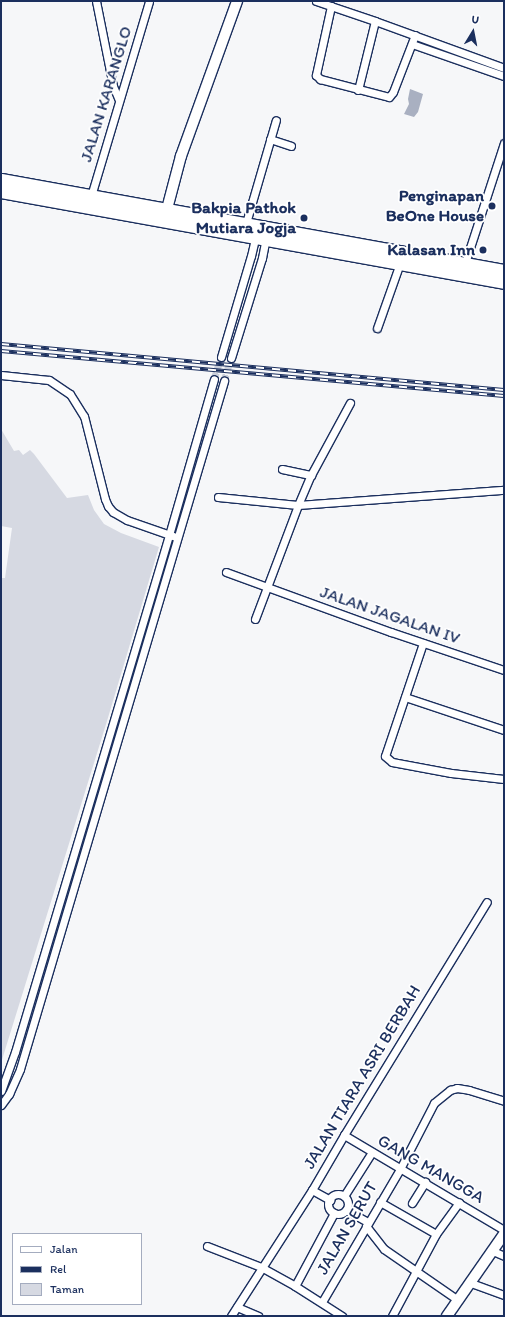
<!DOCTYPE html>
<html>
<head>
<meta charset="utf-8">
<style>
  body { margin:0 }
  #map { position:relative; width:505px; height:1317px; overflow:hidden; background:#f6f7f9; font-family:Itim,sans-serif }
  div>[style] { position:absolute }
  .green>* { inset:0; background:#d6d9e2 }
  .water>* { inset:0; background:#a9b0c1 }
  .street-tunnel>* { height:7px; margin-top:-3.5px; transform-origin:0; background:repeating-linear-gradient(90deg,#cacfda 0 7px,transparent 0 10.5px) }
  .roads { filter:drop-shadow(1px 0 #1b2f5e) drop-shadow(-1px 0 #1b2f5e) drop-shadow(0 1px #1b2f5e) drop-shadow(0 -1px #1b2f5e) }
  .street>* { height:7px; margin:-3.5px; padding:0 3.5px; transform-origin:3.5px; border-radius:3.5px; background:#fff }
  .street>.ring { margin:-3.5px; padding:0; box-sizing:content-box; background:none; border:7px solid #fff; border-radius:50% }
  .secondary>* { height:10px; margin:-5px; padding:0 5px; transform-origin:5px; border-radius:5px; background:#fff }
  .highway>* { height:13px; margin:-6.5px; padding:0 6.5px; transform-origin:6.5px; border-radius:6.5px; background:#fff }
  .rail>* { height:4px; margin-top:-2px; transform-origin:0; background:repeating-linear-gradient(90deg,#fff 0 8px,#1b2f5e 0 16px); box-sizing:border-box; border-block:1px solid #1b2f5e }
  .dots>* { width:11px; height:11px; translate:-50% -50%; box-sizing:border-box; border:2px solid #fff; border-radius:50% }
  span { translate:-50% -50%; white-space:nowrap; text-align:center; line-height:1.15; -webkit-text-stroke:3.5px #fff; paint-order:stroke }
  .street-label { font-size:17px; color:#1b2f5e }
  .poi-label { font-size:17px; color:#1b2f5e; font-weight:700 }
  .right { translate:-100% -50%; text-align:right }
  .frame { position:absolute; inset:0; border:2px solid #1b2f5e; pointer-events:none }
  .legend { position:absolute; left:12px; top:1233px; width:130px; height:72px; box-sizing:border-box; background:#fff; border:1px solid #a4acbf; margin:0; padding:5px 7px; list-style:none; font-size:12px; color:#1b2f5e }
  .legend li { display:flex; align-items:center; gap:8px; height:20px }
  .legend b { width:20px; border:1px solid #a4acbf }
  .north { position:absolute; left:453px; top:12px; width:40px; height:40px; -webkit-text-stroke:3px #fff; paint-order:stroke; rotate:10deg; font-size:11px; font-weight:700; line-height:16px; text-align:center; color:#1b2f5e }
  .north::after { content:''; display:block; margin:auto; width:14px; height:18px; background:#1b2f5e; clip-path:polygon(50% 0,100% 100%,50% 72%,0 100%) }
</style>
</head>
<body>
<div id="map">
  <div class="green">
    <i style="clip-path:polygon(1px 429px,14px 451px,19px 450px,23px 455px,30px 450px,34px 454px,67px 498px,88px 495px,94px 510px,104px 524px,121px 533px,159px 547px,107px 721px,1px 1063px,1px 578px,5px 578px,12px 528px,1px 526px)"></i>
  </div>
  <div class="water">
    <i style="clip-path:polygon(410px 89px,423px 94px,418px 112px,414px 117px,404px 114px,409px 104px,408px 99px)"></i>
  </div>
  <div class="street-tunnel">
    <i style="left:214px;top:379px;width:23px;rotate:-72deg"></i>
    <i style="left:224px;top:381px;width:24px;rotate:-73deg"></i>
  </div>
  <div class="roads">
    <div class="street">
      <i style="left:96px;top:1px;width:87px;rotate:78.7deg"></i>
      <i style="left:113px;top:86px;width:15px;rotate:67deg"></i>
      <i style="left:316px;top:1px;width:62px;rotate:18.7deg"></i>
      <i style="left:375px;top:21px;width:137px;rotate:20deg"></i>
      <i style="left:331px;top:6px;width:71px;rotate:102.3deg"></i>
      <i style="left:316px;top:75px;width:6px;rotate:45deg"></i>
      <i style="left:320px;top:79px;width:71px;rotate:14.6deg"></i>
      <i style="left:389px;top:97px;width:6px;rotate:-51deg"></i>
      <i style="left:393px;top:92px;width:61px;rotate:-68.9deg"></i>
      <i style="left:412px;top:44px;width:97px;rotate:19.2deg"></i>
      <i style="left:358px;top:90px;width:71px;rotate:-76.2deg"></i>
      <i style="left:270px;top:139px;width:22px;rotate:18deg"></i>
      <i style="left:91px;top:196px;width:203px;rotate:-73.4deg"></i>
      <i style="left:246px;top:223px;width:107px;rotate:-73.8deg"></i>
      <i style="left:465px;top:263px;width:126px;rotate:-72deg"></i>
      <i style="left:377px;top:328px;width:69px;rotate:-70.5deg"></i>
      <i style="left:221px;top:357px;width:105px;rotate:-73.5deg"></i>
      <i style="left:251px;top:256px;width:23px;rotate:-77deg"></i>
      <i style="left:231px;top:358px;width:105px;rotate:-72.8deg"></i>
      <i style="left:262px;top:258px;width:20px;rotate:-79deg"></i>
      <i style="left:1px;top:375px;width:48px;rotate:5.9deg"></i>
      <i style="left:49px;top:380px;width:25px;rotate:34deg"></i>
      <i style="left:70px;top:394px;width:26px;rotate:58deg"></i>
      <i style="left:84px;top:416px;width:86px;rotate:75.8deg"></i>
      <i style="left:105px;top:499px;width:8px;rotate:67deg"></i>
      <i style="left:108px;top:506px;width:8px;rotate:50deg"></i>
      <i style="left:113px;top:512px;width:16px;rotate:30deg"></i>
      <i style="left:127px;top:520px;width:49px;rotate:19.2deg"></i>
      <i style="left:282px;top:469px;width:30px;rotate:12deg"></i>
      <i style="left:218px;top:497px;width:80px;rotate:5.7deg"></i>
      <i style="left:298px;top:505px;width:207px;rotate:-4.2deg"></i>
      <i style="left:226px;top:572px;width:176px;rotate:20deg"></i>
      <i style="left:391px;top:632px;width:119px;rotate:18.6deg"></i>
      <i style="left:255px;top:619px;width:122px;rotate:-69.3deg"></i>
      <i style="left:298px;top:505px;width:33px;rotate:-67deg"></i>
      <i style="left:311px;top:475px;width:82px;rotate:-61.6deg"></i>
      <i style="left:423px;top:643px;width:119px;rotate:108.6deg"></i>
      <i style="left:385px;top:756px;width:9px;rotate:41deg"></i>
      <i style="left:392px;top:762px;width:60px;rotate:10.6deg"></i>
      <i style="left:451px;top:773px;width:53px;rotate:6.5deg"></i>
      <i style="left:405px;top:697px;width:104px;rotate:18.4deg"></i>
      <i style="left:1px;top:1091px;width:41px;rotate:-70.3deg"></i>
      <i style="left:15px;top:1052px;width:539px;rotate:-73.41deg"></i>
      <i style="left:169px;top:535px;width:162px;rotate:-73.9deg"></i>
      <i style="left:1px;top:1105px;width:14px;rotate:-54deg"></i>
      <i style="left:9px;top:1094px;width:27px;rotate:-66deg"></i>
      <i style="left:20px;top:1069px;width:718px;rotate:-73.48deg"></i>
      <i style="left:344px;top:1135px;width:186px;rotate:30.7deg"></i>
      <i style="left:312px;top:1190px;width:21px;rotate:29deg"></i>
      <i class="ring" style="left:328px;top:1194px;width:13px;height:13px"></i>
      <i style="left:344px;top:1196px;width:52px;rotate:-57.5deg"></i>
      <i style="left:380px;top:1202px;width:64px;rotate:29.7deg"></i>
      <i style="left:412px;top:1203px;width:25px;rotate:-58deg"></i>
      <i style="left:346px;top:1210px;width:25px;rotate:29deg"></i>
      <i style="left:366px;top:1226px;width:29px;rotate:52deg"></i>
      <i style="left:384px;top:1249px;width:90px;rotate:34.6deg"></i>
      <i style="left:207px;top:1246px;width:58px;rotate:21.3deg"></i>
      <i style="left:261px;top:1267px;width:39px;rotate:29deg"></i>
      <i style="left:295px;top:1286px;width:56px;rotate:32.6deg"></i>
      <i style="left:493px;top:1251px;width:12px;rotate:24deg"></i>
      <i style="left:471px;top:1283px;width:35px;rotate:20deg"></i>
      <i style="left:295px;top:1286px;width:83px;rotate:-61.9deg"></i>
      <i style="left:322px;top:1302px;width:154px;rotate:-59.6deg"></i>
      <i style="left:400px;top:1169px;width:74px;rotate:-62.7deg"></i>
      <i style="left:434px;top:1103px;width:21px;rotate:-39deg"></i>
      <i style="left:450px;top:1090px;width:7px;rotate:-16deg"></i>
      <i style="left:457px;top:1088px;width:12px;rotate:9deg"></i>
      <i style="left:469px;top:1090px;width:37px;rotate:17deg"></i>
      <i style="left:237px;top:1307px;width:23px;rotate:23deg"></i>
      <i style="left:231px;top:1316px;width:150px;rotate:-57.3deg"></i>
      <i style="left:312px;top:1190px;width:64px;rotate:-59.8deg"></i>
      <i style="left:344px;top:1135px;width:273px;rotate:-58.5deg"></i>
      <i style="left:392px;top:1316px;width:93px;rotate:-61.8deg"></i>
      <i style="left:436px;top:1234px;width:39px;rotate:-54deg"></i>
    </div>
    <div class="secondary">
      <i style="left:167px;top:209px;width:55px;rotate:-75.2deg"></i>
      <i style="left:181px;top:156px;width:165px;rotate:-70.1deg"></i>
      <i style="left:447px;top:1316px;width:100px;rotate:-55.2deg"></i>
    </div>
    <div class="highway">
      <i style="left:1px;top:180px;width:511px;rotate:10.25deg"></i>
      <i style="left:1px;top:191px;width:511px;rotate:10.25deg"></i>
    </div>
  </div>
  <div class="rail">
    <i style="left:1px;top:344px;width:505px;rotate:5.23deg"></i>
    <i style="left:1px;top:351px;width:505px;rotate:5.11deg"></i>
  </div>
  <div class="dots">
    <i style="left:492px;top:206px;background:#1b2f5e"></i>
    <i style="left:304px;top:218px;background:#1b2f5e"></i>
    <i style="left:483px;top:250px;background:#1b2f5e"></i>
  </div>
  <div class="street-label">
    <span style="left:106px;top:94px;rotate:-73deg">JALAN KARANGLO</span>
    <span style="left:390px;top:615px;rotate:19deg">JALAN JAGALAN IV</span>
    <span style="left:362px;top:1077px;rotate:-59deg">JALAN TIARA ASRI BERBAH</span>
    <span style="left:431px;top:1169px;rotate:30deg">GANG MANGGA</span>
    <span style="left:347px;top:1228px;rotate:-60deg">JALAN SERUT</span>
  </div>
  <div class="poi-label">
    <span class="right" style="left:484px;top:206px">Penginapan<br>BeOne House</span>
    <span class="right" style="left:296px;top:218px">Bakpia Pathok<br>Mutiara Jogja</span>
    <span class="right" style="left:475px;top:250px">Kalasan Inn</span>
  </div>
  <div class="frame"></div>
  <ul class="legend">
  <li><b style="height:5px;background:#fff"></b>Jalan</li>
  <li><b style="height:5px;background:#1b2f5e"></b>Rel</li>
  <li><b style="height:11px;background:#d6d9e2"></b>Taman</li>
  </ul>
  <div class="north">U</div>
</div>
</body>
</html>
